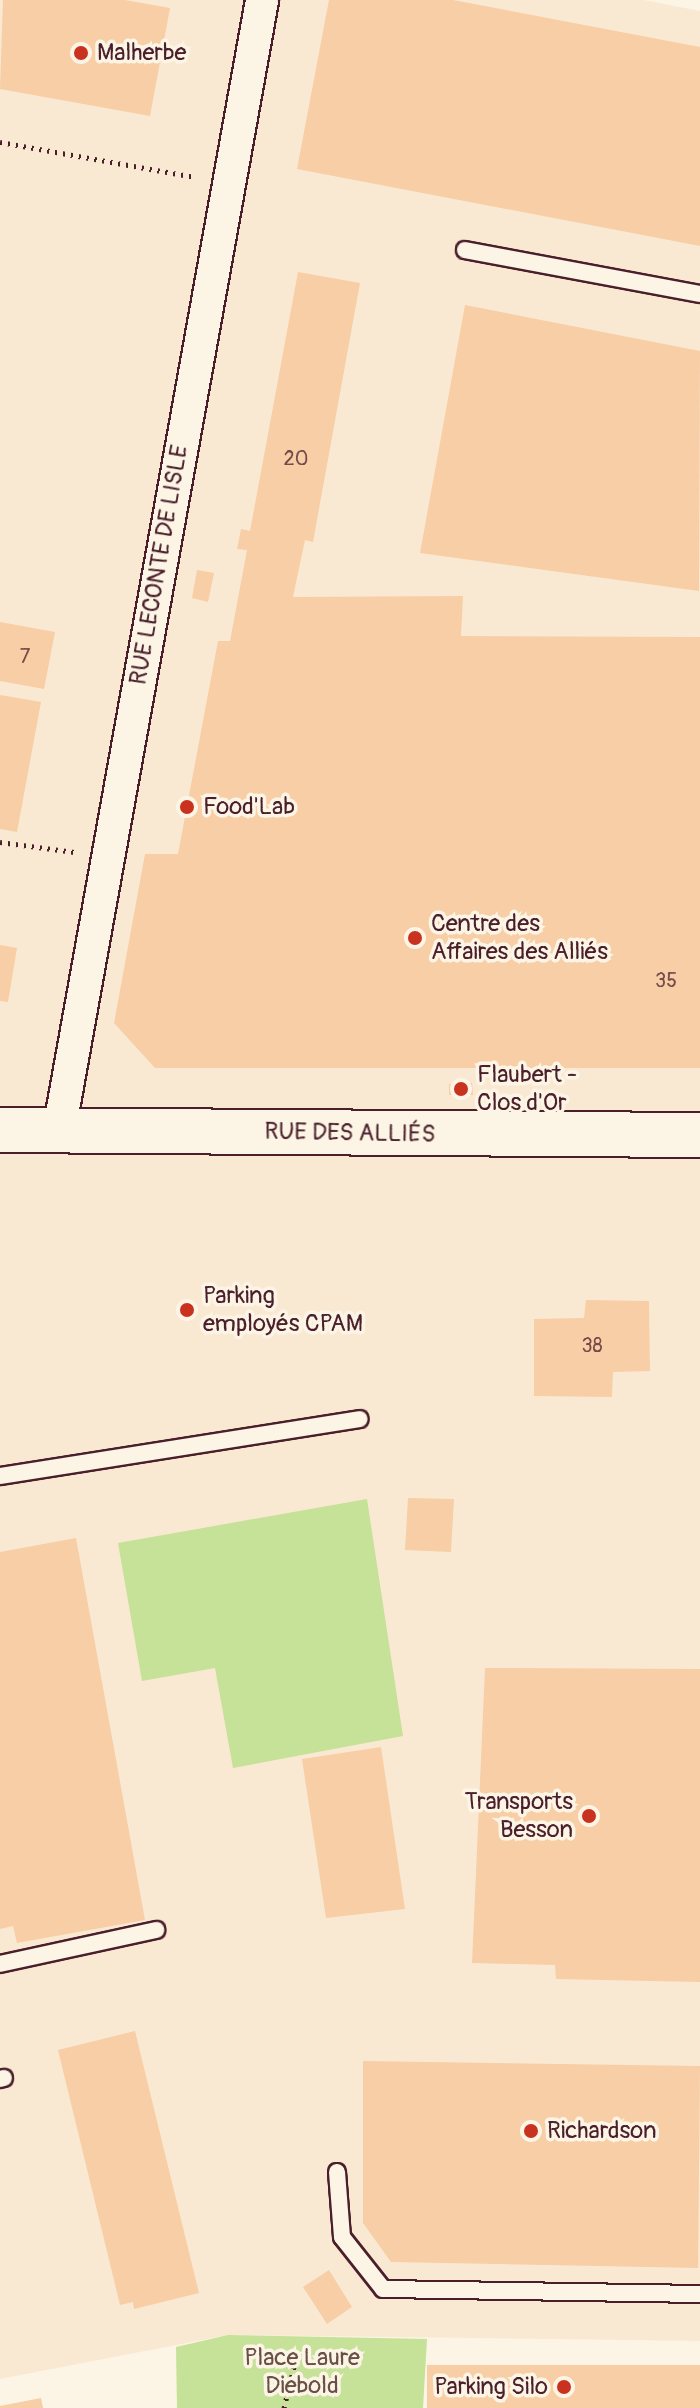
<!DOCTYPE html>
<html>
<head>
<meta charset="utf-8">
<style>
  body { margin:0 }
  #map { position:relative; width:700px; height:2408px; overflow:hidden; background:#fcf5e5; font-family:Pangolin,sans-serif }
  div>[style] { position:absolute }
  .built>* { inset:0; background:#fae9d2 }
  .green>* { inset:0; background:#c6e198 }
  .building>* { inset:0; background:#f7cea6 }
  .path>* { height:5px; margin-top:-2.5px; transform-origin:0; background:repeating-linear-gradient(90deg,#4a1f2b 0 2px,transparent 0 8px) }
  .roads { filter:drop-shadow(2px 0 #4a1f2b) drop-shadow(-2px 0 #4a1f2b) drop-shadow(0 2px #4a1f2b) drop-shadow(0 -2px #4a1f2b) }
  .lane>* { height:16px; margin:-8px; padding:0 8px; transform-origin:8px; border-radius:8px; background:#fcf5e5 }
  .street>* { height:32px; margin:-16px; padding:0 16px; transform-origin:16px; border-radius:16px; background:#fcf5e5 }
  .secondary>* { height:44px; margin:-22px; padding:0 22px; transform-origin:22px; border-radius:22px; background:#fcf5e5 }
  .dots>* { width:22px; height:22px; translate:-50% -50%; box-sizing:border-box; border:4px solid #fcf5e5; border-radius:50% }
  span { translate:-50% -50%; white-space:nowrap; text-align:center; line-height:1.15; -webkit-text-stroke:7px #fcf5e5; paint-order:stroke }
  .number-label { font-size:20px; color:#754b4a }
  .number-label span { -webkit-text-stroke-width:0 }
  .poi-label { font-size:24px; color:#4a1f2b }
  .left { translate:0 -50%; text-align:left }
  .right { translate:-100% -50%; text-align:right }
  .street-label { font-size:24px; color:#4a1f2b }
  .park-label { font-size:24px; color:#695046 }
</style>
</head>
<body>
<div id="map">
  <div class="built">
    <i style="clip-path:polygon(0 0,644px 0,700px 11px,700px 2341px,228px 2335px,0 2379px)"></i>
  </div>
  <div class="green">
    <i style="clip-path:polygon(367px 1499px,403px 1736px,233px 1768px,215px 1668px,142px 1681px,118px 1543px)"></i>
    <i style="clip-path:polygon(228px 2335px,427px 2339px,423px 2408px,177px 2408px,176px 2347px)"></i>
  </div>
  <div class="building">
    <i style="clip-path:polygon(3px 0,125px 0,170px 8px,150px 116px,0 89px)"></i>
    <i style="clip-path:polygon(329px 0,453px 0,700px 47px,700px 246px,297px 169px)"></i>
    <i style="clip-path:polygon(298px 272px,360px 283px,313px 542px,305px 540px,293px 597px,463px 596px,461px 636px,700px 637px,700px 1068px,155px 1068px,114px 1023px,145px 854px,178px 854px,218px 641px,230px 641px,247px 550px,237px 549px,241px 529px,250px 531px)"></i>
    <i style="clip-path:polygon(465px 305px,700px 351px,699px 591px,420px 553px)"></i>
    <i style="clip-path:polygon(197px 570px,214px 573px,208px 602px,192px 598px)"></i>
    <i style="clip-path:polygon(0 622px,55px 632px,44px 689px,0 681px)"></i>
    <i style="clip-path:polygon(0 695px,41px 702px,17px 832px,0 829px)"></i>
    <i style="clip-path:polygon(0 945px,17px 948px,8px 1002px,0 1001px)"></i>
    <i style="clip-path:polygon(472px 1083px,473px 1095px,449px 1095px,449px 1084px)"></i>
    <i style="clip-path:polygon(586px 1300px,649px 1301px,650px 1371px,613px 1372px,612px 1397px,534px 1396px,534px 1319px,584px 1318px)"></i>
    <i style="clip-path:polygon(408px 1498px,454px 1499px,451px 1552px,405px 1550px)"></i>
    <i style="clip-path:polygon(76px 1538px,145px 1920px,17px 1943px,13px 1926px,0 1929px,0 1552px)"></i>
    <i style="clip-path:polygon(485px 1668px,700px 1669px,700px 1982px,556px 1979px,555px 1965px,472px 1963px)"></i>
    <i style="clip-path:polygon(381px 1747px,405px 1909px,326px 1918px,302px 1759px)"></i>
    <i style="clip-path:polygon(135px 2031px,199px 2293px,134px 2309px,133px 2302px,120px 2305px,58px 2050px)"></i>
    <i style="clip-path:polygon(363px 2061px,700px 2066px,698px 2268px,391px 2262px,363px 2223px)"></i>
    <i style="clip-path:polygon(329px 2270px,352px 2307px,327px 2324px,303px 2287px)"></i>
    <i style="clip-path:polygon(427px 2365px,700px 2365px,700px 2408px,427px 2408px)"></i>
    <i style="clip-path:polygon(41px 2398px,43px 2408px,0 2408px,0 2406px)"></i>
  </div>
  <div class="path">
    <i style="left:0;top:142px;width:198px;rotate:10.2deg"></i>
    <i style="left:0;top:842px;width:75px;rotate:7.7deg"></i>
    <i style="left:284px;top:2408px;width:42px;rotate:-76.3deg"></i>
  </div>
  <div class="roads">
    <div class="lane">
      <i style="left:465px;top:250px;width:239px;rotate:10.6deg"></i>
      <i style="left:0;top:1476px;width:364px;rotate:-9deg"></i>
      <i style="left:0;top:1964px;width:160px;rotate:-12.3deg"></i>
      <i style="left:0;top:2079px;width:4px;rotate:-14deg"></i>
      <i style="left:337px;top:2172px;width:65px;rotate:85.6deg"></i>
      <i style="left:342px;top:2237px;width:66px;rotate:51.7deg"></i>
      <i style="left:383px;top:2289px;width:317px;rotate:0.9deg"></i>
    </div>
    <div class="street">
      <i style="left:59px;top:1131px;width:1149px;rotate:-79.82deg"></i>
    </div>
    <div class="secondary">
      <i style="left:0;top:1130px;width:700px;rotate:0.41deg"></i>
    </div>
  </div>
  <div class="dots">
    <i style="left:81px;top:53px;background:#c8321e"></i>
    <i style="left:187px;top:807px;background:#c8321e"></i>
    <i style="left:415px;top:938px;background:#c8321e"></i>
    <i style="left:461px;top:1089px;background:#c8321e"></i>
    <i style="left:187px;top:1310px;background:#c8321e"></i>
    <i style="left:589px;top:1816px;background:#c8321e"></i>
    <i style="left:531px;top:2131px;background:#c8321e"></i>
    <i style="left:564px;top:2387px;background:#c8321e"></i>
  </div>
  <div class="number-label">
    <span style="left:296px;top:458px">20</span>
    <span style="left:25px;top:656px">7</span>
    <span style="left:666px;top:980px">35</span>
    <span style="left:592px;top:1345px">38</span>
  </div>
  <div class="poi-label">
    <span class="left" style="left:97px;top:53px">Malherbe</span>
    <span class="left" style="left:203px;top:807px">Food'Lab</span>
    <span class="left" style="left:431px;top:938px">Centre des<br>Affaires des Alliés</span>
    <span class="left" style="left:477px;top:1089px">Flaubert -<br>Clos d'Or</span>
    <span class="left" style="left:203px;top:1310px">Parking<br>employés CPAM</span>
    <span class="right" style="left:573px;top:1816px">Transports<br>Besson</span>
    <span class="left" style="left:547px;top:2131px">Richardson</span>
    <span class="right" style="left:548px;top:2387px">Parking Silo</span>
  </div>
  <div class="street-label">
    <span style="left:159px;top:565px;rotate:-80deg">RUE LECONTE DE LISLE</span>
    <span style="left:350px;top:1133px;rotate:1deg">RUE DES ALLIÉS</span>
  </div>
  <div class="park-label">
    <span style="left:302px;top:2372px">Place Laure<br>Diebold</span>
  </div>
</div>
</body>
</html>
